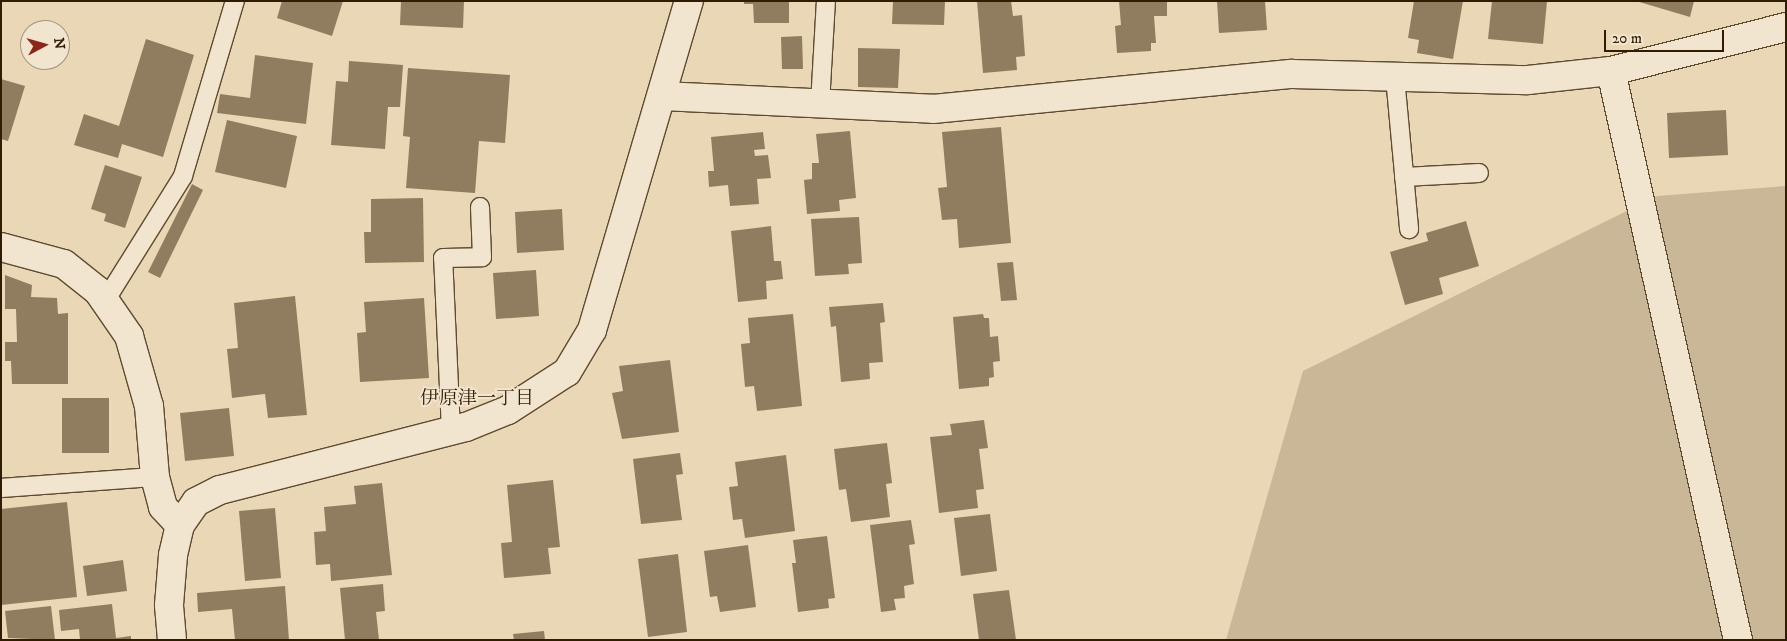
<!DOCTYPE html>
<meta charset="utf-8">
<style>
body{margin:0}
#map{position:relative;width:1787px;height:641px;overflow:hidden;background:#e9d7b6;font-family:"IM FELL DW Pica","Noto Serif JP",serif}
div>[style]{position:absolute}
.green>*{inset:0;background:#cab797}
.building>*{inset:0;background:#907d5f}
.roads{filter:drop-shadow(1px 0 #5e4b2e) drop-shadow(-1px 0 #5e4b2e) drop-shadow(0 1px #5e4b2e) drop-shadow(0 -1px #5e4b2e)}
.lane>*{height:18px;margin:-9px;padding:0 9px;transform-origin:9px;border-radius:9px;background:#f1e5d0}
.street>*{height:28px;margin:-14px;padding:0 14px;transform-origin:14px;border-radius:14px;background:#f1e5d0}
.secondary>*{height:28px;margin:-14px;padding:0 14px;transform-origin:14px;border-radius:14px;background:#f1e5d0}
span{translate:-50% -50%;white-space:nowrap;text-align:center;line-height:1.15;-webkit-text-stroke:4px #f1e5d0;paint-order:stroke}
.neighbourhood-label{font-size:19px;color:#301c00}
.frame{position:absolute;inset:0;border:2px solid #301c00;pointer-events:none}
.north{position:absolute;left:20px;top:20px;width:50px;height:50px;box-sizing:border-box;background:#f1e5d0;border:1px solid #a4957d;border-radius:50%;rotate:84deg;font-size:14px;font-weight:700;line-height:20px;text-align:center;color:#301c00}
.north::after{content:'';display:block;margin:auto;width:18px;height:22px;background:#8f2418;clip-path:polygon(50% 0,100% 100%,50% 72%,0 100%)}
.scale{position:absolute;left:1604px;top:30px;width:120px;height:22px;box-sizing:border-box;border:2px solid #301c00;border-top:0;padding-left:6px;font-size:15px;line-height:18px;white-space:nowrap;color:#301c00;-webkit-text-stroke:4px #f1e5d0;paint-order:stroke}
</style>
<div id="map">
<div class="green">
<div style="clip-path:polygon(1786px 186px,1786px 640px,1226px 640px,1303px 371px,1657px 196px)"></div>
</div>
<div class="building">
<div style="clip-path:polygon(282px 1px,343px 1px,332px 36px,277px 18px)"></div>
<div style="clip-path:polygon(401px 1px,464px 1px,463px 28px,400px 25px)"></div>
<div style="clip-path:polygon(744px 1px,789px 1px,789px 23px,754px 23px,753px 4px,744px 4px)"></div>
<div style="clip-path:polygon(893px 1px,945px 1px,944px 25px,892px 24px)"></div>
<div style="clip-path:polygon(977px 1px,1011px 1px,1013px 16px,1022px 15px,1025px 56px,1016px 57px,1017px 70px,983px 73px)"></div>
<div style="clip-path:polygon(1119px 1px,1167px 1px,1167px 16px,1154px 16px,1156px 43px,1151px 43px,1151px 51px,1117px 53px,1115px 26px,1121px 25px)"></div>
<div style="clip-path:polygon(1217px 1px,1265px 1px,1267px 30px,1219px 33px)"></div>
<div style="clip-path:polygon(1414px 1px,1463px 1px,1453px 59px,1417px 53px,1419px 40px,1408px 38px)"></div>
<div style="clip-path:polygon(1492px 1px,1547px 1px,1543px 44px,1488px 39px)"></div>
<div style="clip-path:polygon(1636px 1px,1694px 1px,1690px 17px)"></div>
<div style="clip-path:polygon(802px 36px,803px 69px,782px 69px,781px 37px)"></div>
<div style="clip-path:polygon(146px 39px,194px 55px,163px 157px,122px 144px,118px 158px,74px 145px,84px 114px,119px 126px)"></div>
<div style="clip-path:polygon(858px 48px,900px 49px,898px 88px,858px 87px)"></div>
<div style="clip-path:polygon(255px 55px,313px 63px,306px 124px,217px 113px,220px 94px,250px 98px)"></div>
<div style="clip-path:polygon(349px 61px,403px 65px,400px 107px,388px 107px,385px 149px,331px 145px,336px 81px,348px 82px)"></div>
<div style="clip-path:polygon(408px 68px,510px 75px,505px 143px,479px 141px,475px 193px,406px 188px,410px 137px,403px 136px)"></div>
<div style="clip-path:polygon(1px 79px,25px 86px,8px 141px,1px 139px)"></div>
<div style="clip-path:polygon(1726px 110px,1728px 155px,1669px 158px,1667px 113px)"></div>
<div style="clip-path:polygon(227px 120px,297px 136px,286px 188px,215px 172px)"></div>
<div style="clip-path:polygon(1001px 127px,1011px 243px,959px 248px,957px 219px,942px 220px,938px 188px,947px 187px,942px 132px)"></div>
<div style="clip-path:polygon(850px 131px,856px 198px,839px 200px,840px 211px,807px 214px,804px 180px,812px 179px,812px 163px,819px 163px,816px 134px)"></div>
<div style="clip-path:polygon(763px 132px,765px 149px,754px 150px,755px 156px,768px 155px,771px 178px,757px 179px,759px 204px,730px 206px,728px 185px,709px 187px,708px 171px,714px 171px,711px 137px)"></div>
<div style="clip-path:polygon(105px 165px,142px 177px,125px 228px,104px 221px,106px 214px,91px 209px)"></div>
<div style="clip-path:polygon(192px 184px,203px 190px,160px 278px,148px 272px)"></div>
<div style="clip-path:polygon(423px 198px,424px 262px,365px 263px,364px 232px,371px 232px,371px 199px)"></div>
<div style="clip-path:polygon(562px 209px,564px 250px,517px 253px,515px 212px)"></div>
<div style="clip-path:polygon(859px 217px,862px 263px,848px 264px,849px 274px,815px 276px,811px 219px)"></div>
<div style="clip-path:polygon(1466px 221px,1479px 266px,1439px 278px,1443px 294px,1405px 305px,1390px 252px,1428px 241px,1426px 233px)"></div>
<div style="clip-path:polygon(771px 226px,774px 261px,781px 261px,783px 279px,766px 281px,767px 299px,738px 302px,731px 231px)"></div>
<div style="clip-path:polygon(1013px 262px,1017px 300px,1001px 301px,997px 263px)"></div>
<div style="clip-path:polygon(536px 270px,539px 316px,496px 319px,493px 273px)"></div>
<div style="clip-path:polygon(5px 275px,32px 285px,31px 297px,57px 298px,58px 314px,68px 313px,68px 384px,12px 384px,11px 361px,5px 361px,5px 342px,17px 342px,16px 309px,5px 309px)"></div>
<div style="clip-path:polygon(295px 296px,307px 415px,268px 418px,265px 394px,232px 398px,227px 349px,238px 348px,234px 303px)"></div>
<div style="clip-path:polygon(424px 298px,429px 378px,360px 382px,357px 333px,366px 332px,364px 302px)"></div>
<div style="clip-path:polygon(883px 303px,885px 322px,880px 323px,883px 362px,869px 363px,870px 379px,841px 382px,836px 326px,831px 327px,829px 307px)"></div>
<div style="clip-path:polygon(793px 314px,802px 406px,757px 411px,754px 386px,745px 387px,741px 344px,750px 343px,748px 318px)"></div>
<div style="clip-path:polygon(983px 314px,984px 318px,989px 318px,990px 337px,998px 336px,1000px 361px,993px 362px,994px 377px,989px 378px,989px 386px,959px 389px,953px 317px)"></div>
<div style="clip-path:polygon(670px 360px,679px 432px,622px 439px,612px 393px,623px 391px,619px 366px)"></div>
<div style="clip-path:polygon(62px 398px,109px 398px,109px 453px,62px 453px)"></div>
<div style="clip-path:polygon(229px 408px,234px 456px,185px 461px,180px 413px)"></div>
<div style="clip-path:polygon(984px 420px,988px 448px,979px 449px,984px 489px,976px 490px,978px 508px,939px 513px,930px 437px,952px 435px,950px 424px)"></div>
<div style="clip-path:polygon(887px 443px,892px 483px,886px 484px,890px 517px,851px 522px,846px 489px,839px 490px,834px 449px)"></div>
<div style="clip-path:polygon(680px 453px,683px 474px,676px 475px,682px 520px,641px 524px,633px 459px)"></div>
<div style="clip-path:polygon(786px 455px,795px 531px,745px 538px,742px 519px,733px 520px,729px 487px,738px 486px,735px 462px)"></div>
<div style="clip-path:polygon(553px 480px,560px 547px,548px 548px,551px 574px,504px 578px,501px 543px,512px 542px,507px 485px)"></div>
<div style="clip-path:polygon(382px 483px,392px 575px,331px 581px,330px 564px,316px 565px,314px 532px,326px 531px,324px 507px,356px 504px,354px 486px)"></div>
<div style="clip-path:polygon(67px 502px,77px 597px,1px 605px,1px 509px)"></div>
<div style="clip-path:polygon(275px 508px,281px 578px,245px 581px,239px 511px)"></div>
<div style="clip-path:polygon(990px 514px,997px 571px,961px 576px,954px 518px)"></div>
<div style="clip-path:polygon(911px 520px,915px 544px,909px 545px,914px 584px,904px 586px,905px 598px,894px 599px,896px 610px,881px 612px,870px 525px)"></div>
<div style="clip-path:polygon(827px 536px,835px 598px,828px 599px,829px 608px,798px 612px,792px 563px,796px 563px,793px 540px)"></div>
<div style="clip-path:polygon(748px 545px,756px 607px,720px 612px,717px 596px,710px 597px,704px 551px)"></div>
<div style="clip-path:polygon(678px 554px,687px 632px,648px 637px,638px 559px)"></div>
<div style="clip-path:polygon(123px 560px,127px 591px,87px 596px,83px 566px)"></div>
<div style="clip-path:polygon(383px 584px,385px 611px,376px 612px,379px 640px,345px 640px,340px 588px)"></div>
<div style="clip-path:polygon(285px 586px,289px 640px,235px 640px,232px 609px,198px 612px,197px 593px)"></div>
<div style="clip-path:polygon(1009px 590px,1016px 640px,979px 640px,973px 594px)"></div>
<div style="clip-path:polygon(112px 604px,116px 638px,131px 636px,131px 640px,80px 640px,79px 629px,61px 631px,59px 610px)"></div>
<div style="clip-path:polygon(51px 606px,55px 640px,8px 638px,5px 611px)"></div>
<div style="clip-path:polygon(544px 631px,545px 640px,514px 640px,513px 634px)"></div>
</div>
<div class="roads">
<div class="lane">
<div style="left:1395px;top:77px;width:153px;rotate:84.7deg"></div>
<div style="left:820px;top:104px;width:103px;rotate:-86.7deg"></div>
<div style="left:1404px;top:177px;width:75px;rotate:-3.1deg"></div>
<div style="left:105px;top:301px;width:147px;rotate:-58deg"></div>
<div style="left:183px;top:176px;width:183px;rotate:-73.5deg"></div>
<div style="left:451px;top:431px;width:173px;rotate:-92.6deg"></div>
<div style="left:443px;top:258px;width:39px;rotate:-1deg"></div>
<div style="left:482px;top:257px;width:50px;rotate:-92.3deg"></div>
<div style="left:1px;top:488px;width:154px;rotate:-4.1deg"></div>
</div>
<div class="street">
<div style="left:1611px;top:71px;width:583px;rotate:77.42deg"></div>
<div style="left:662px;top:96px;width:271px;rotate:2.7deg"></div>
<div style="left:933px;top:109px;width:361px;rotate:-5.6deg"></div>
<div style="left:1292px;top:74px;width:236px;rotate:1.5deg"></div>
<div style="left:1528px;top:80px;width:83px;rotate:-6.2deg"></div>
<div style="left:1611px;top:71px;width:180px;rotate:-14.1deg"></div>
<div style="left:1px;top:247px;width:65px;rotate:15.1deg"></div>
<div style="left:64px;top:264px;width:43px;rotate:38.5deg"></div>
<div style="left:98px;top:291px;width:55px;rotate:55.4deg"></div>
<div style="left:129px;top:336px;width:73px;rotate:74.1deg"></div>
<div style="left:149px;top:406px;width:71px;rotate:85.2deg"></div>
<div style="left:155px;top:477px;width:31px;rotate:75deg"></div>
<div style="left:163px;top:507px;width:25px;rotate:47deg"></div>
</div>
<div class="secondary">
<div style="left:172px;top:640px;width:35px;rotate:-95deg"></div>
<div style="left:169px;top:605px;width:50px;rotate:-85.4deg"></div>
<div style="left:173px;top:555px;width:31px;rotate:-77deg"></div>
<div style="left:180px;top:525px;width:28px;rotate:-55deg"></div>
<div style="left:196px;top:502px;width:27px;rotate:-27deg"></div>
<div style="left:220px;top:490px;width:254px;rotate:-14.4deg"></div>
<div style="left:466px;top:427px;width:45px;rotate:-22deg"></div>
<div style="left:508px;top:410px;width:70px;rotate:-32.8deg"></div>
<div style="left:567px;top:372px;width:49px;rotate:-59.2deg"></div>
<div style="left:592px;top:330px;width:343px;rotate:-73.6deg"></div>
</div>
</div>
<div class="neighbourhood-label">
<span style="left:477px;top:399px">伊原津一丁目</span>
</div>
<div class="frame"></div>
<div class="north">N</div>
<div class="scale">20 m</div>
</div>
